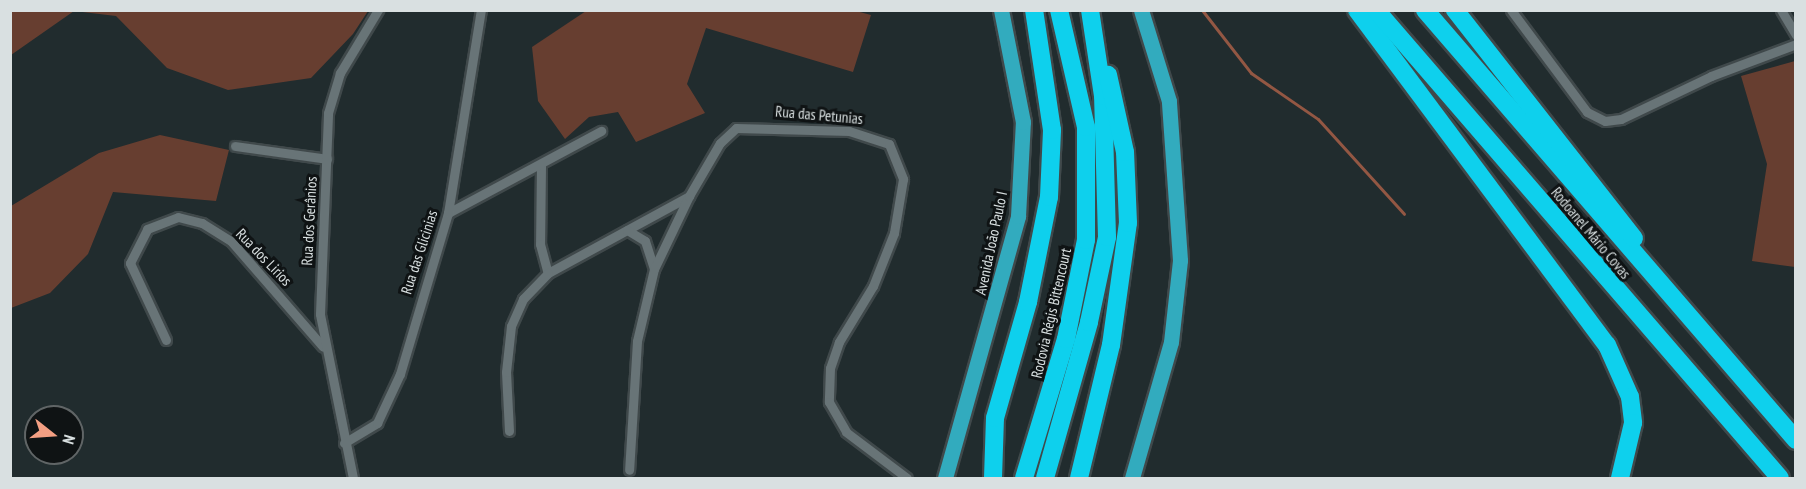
<!DOCTYPE html>
<meta charset="utf-8">
<style>
body{margin:0}
#map{position:relative;width:1806px;height:489px;overflow:hidden;background:#212c2e;font-family:"PT Sans Narrow",sans-serif}
div>[style]{position:absolute}
.green>*{inset:0;background:#673e30}
.stream>*{height:3px;margin:-1.5px;padding:0 1.5px;transform-origin:1.5px;border-radius:1.5px;background:#935743}
.roads{filter:drop-shadow(2px 0 #40494b) drop-shadow(-2px 0 #40494b) drop-shadow(0 2px #40494b) drop-shadow(0 -2px #40494b)}
.street>*{height:9px;margin:-4.5px;padding:0 4.5px;transform-origin:4.5px;border-radius:4.5px;background:#687477}
.primary>*{height:15px;margin:-7.5px;padding:0 7.5px;transform-origin:7.5px;border-radius:7.5px;background:#32abbe}
.highway>*{height:18px;margin:-9px;padding:0 9px;transform-origin:9px;border-radius:9px;background:#0ed0ed}
span{translate:-50% -50%;white-space:nowrap;text-align:center;line-height:1.15;-webkit-text-stroke:6px #0f1314;paint-order:stroke}
.street-label{font-size:15px;color:#d9e0e1}
.frame{position:absolute;inset:0;border:12px solid #d9e0e1;pointer-events:none}
.north{position:absolute;left:24px;top:405px;width:60px;height:60px;box-sizing:border-box;background:#0f1314;border:2px solid #606566;border-radius:50%;rotate:107deg;font-size:16px;font-weight:700;line-height:24px;text-align:center;color:#d9e0e1}
.north::after{content:'';display:block;margin:auto;width:21px;height:27px;background:#f39f83;clip-path:polygon(50% 0,100% 100%,50% 72%,0 100%)}
</style>
<div id="map">
<div class="green">
<div style="clip-path:polygon(11px 10px,74px 11px,368px 11px,353px 34px,311px 78px,228px 90px,167px 68px,116px 16px,74px 11px,11px 55px)"></div>
<div style="clip-path:polygon(856px 11px,871px 15px,853px 72px,706px 28px,687px 84px,705px 113px,636px 142px,618px 112px,589px 117px,565px 139px,538px 101px,532px 47px,586px 11px)"></div>
<div style="clip-path:polygon(1795px 61px,1796px 61px,1795px 267px,1752px 261px,1767px 164px,1741px 76px)"></div>
<div style="clip-path:polygon(160px 135px,229px 150px,216px 201px,113px 192px,88px 254px,50px 293px,11px 308px,11px 206px,99px 153px)"></div>
</div>
<div class="stream">
<div style="left:1202px;top:10px;width:80px;rotate:52.1deg"></div>
<div style="left:1251px;top:73px;width:81px;rotate:34.5deg"></div>
<div style="left:1318px;top:119px;width:128px;rotate:47.8deg"></div>
</div>
<div class="roads">
<div class="street">
<div style="left:1511px;top:10px;width:127px;rotate:53.3deg"></div>
<div style="left:1587px;top:112px;width:20px;rotate:27deg"></div>
<div style="left:1605px;top:121px;width:16px;rotate:-7deg"></div>
<div style="left:1621px;top:119px;width:100px;rotate:-25.5deg"></div>
<div style="left:1711px;top:76px;width:91px;rotate:-20.6deg"></div>
<div style="left:1781px;top:10px;width:29px;rotate:59deg"></div>
<div style="left:235px;top:146px;width:93px;rotate:8deg"></div>
<div style="left:541px;top:166px;width:78px;rotate:90.7deg"></div>
<div style="left:540px;top:244px;width:30px;rotate:75deg"></div>
<div style="left:548px;top:273px;width:161px;rotate:-28.6deg"></div>
<div style="left:448px;top:213px;width:174px;rotate:-28.2deg"></div>
<div style="left:627px;top:230px;width:21px;rotate:31deg"></div>
<div style="left:645px;top:241px;width:29px;rotate:72deg"></div>
<div style="left:654px;top:269px;width:74px;rotate:103.3deg"></div>
<div style="left:637px;top:341px;width:129px;rotate:93.5deg"></div>
<div style="left:654px;top:269px;width:81px;rotate:-64.4deg"></div>
<div style="left:689px;top:196px;width:61px;rotate:-59.7deg"></div>
<div style="left:720px;top:143px;width:22px;rotate:-43deg"></div>
<div style="left:736px;top:128px;width:113px;rotate:1.5deg"></div>
<div style="left:849px;top:131px;width:42px;rotate:18deg"></div>
<div style="left:889px;top:144px;width:38px;rotate:68deg"></div>
<div style="left:903px;top:179px;width:55px;rotate:99.5deg"></div>
<div style="left:894px;top:233px;width:57px;rotate:111.6deg"></div>
<div style="left:873px;top:286px;width:66px;rotate:121.3deg"></div>
<div style="left:839px;top:342px;width:28px;rotate:109deg"></div>
<div style="left:830px;top:368px;width:34px;rotate:92deg"></div>
<div style="left:829px;top:402px;width:34px;rotate:60deg"></div>
<div style="left:846px;top:432px;width:76px;rotate:37deg"></div>
<div style="left:166px;top:340px;width:85px;rotate:-115.1deg"></div>
<div style="left:130px;top:263px;width:38px;rotate:-63deg"></div>
<div style="left:147px;top:229px;width:33px;rotate:-21deg"></div>
<div style="left:178px;top:217px;width:25px;rotate:14deg"></div>
<div style="left:202px;top:223px;width:34px;rotate:32deg"></div>
<div style="left:231px;top:241px;width:140px;rotate:49deg"></div>
<div style="left:509px;top:431px;width:59px;rotate:-92.9deg"></div>
<div style="left:506px;top:372px;width:46px;rotate:-83.8deg"></div>
<div style="left:511px;top:326px;width:30px;rotate:-66deg"></div>
<div style="left:523px;top:299px;width:36px;rotate:-46deg"></div>
<div style="left:344px;top:443px;width:39px;rotate:-31deg"></div>
<div style="left:377px;top:423px;width:54px;rotate:-64.9deg"></div>
<div style="left:400px;top:374px;width:168px;rotate:-73.4deg"></div>
<div style="left:448px;top:213px;width:206px;rotate:-80.8deg"></div>
<div style="left:353px;top:478px;width:167px;rotate:-101.4deg"></div>
<div style="left:320px;top:314px;width:201px;rotate:-87.7deg"></div>
<div style="left:328px;top:113px;width:42px;rotate:-73.3deg"></div>
<div style="left:340px;top:73px;width:74px;rotate:-58.9deg"></div>
</div>
<div class="primary">
<div style="left:945px;top:478px;width:272px;rotate:-74.4deg"></div>
<div style="left:1018px;top:216px;width:94px;rotate:-87deg"></div>
<div style="left:1023px;top:122px;width:114px;rotate:-101.1deg"></div>
<div style="left:1132px;top:478px;width:141px;rotate:-74deg"></div>
<div style="left:1171px;top:342px;width:82px;rotate:-83.7deg"></div>
<div style="left:1180px;top:260px;width:159px;rotate:-94deg"></div>
<div style="left:1169px;top:101px;width:95px;rotate:-107.1deg"></div>
</div>
<div class="highway">
<div style="left:1357px;top:10px;width:418px;rotate:53.3deg"></div>
<div style="left:1607px;top:345px;width:57px;rotate:66.1deg"></div>
<div style="left:1630px;top:397px;width:26px;rotate:83deg"></div>
<div style="left:1633px;top:423px;width:57px;rotate:103.3deg"></div>
<div style="left:1376px;top:10px;width:618px;rotate:49.2deg"></div>
<div style="left:1425px;top:10px;width:568px;rotate:49.21deg"></div>
<div style="left:1455px;top:10px;width:290px;rotate:51.9deg"></div>
<div style="left:993px;top:478px;width:60px;rotate:-88.1deg"></div>
<div style="left:995px;top:418px;width:121px;rotate:-74.1deg"></div>
<div style="left:1028px;top:302px;width:107px;rotate:-78.7deg"></div>
<div style="left:1049px;top:197px;width:67px;rotate:-87.4deg"></div>
<div style="left:1052px;top:130px;width:121px;rotate:-98.5deg"></div>
<div style="left:1024px;top:478px;width:145px;rotate:-73.2deg"></div>
<div style="left:1066px;top:339px;width:101px;rotate:-78.6deg"></div>
<div style="left:1086px;top:240px;width:113px;rotate:-90deg"></div>
<div style="left:1086px;top:127px;width:120px;rotate:-103deg"></div>
<div style="left:1045px;top:478px;width:162px;rotate:-74.2deg"></div>
<div style="left:1089px;top:322px;width:87px;rotate:-78deg"></div>
<div style="left:1107px;top:237px;width:141px;rotate:-91.6deg"></div>
<div style="left:1103px;top:96px;width:87px;rotate:-98.6deg"></div>
<div style="left:1079px;top:478px;width:137px;rotate:-76.5deg"></div>
<div style="left:1111px;top:345px;width:123px;rotate:-82.1deg"></div>
<div style="left:1128px;top:223px;width:71px;rotate:-92.4deg"></div>
<div style="left:1125px;top:152px;width:79px;rotate:-102.4deg"></div>
</div>
</div>
<div class="street-label">
<span style="left:819px;top:115px;rotate:5deg">Rua das Petunias</span>
<span style="left:309px;top:221px;rotate:-87deg">Rua dos Gerânios</span>
<span style="left:1591px;top:233px;rotate:50deg">Rodoanel Mário Covas</span>
<span style="left:991px;top:243px;rotate:-78deg">Avenida João Paulo I</span>
<span style="left:419px;top:252px;rotate:-72deg">Rua das Glicinias</span>
<span style="left:264px;top:257px;rotate:46deg">Rua dos Lirios</span>
<span style="left:1051px;top:313px;rotate:-77deg">Rodovia Régis Bittencourt</span>
</div>
<div class="frame"></div>
<div class="north">N</div>
</div>
